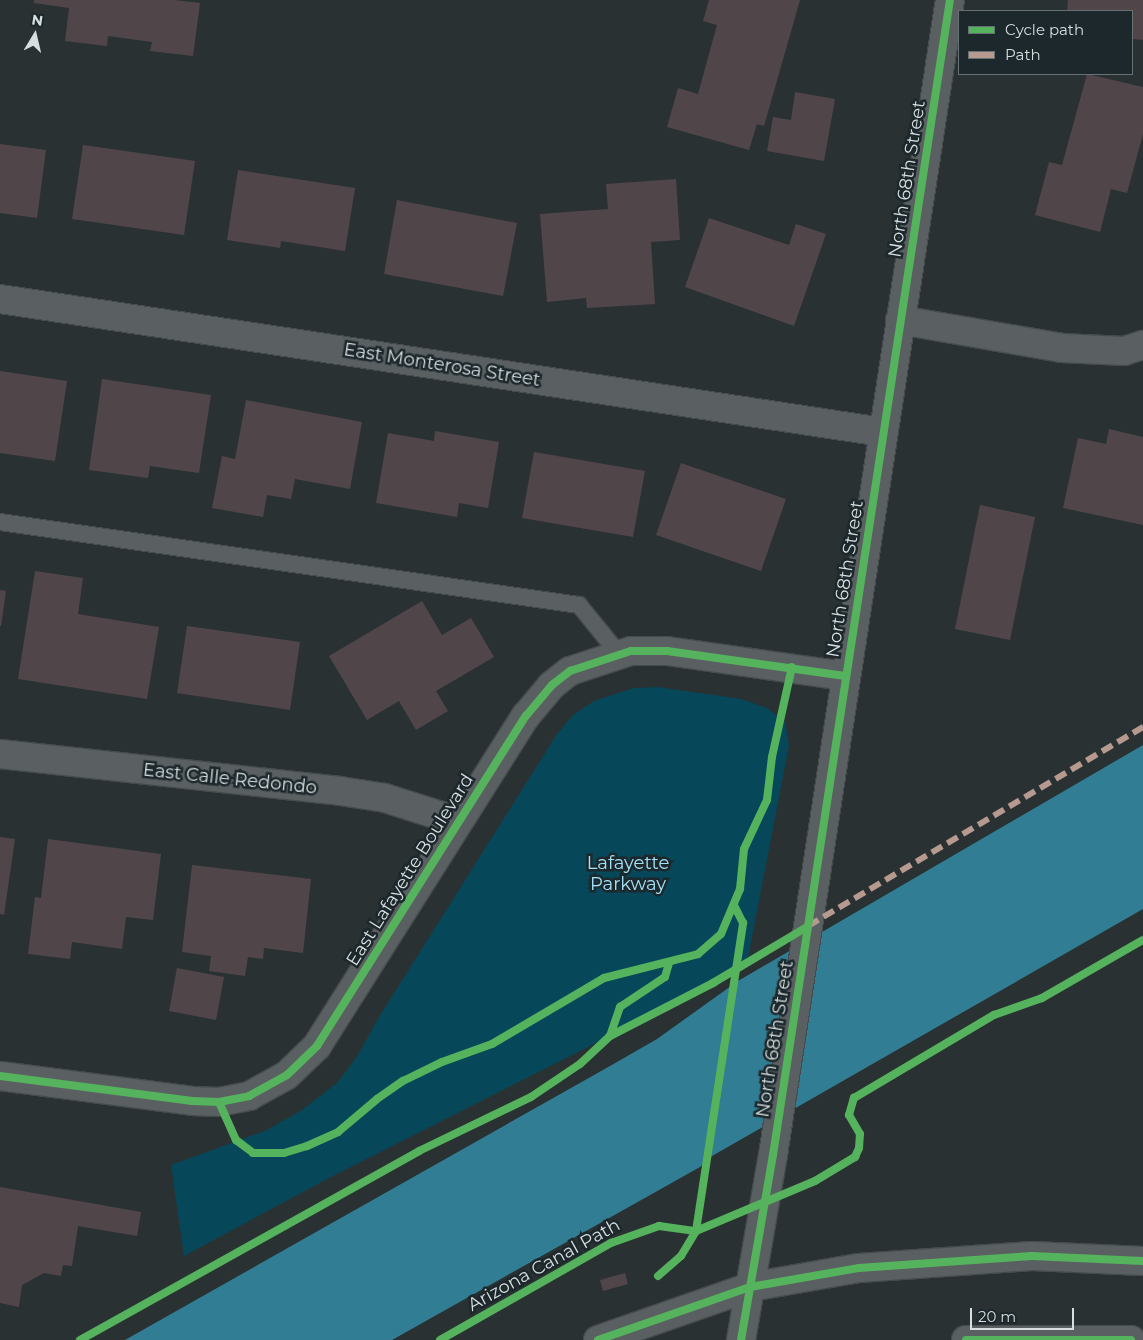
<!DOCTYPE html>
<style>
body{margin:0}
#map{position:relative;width:1143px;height:1340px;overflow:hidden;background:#2a3133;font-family:Montserrat,sans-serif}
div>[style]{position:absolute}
.green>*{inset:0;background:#064859}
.water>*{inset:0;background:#317d93}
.building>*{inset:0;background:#504649}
.roads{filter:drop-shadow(1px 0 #464c4e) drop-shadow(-1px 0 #464c4e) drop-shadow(0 1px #464c4e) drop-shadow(0 -1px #464c4e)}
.service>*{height:16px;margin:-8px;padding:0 8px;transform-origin:8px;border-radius:8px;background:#5a5f61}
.minor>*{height:28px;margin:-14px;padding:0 14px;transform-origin:14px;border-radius:14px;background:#5a5f61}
.tertiary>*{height:28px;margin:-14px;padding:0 14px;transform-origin:14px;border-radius:14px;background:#5a5f61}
.secondary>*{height:28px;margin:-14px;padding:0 14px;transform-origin:14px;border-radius:14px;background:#5a5f61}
.quiet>*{height:6px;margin-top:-3px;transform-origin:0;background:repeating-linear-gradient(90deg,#b69a8f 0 12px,transparent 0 18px)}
.cycleway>*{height:8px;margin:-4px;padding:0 4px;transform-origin:4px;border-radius:4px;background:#56b35d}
span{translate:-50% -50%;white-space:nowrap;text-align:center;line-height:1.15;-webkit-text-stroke:5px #1c282c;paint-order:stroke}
.street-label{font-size:18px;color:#d6dee0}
.park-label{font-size:18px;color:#a2e1f7}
.legend{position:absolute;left:958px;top:10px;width:175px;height:65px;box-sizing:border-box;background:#1c282c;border:1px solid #667174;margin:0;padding:6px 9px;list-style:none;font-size:15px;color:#d6dee0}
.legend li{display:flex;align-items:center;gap:10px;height:25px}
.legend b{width:25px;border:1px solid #667174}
.north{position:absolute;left:10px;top:10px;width:50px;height:50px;-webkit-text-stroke:4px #1c282c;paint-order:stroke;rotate:9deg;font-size:14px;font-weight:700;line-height:20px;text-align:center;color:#d6dee0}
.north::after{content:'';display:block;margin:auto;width:18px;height:22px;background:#d6dee0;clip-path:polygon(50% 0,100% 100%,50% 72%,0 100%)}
.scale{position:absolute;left:970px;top:1308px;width:104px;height:22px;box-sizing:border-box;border:2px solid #d6dee0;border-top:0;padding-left:6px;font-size:15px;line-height:18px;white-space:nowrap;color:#d6dee0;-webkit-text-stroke:4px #1c282c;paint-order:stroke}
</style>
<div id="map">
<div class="green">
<div style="clip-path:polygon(658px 687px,741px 699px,767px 708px,785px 722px,789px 745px,747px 963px,681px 1000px,329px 1178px,184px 1256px,171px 1165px,267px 1130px,302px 1110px,337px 1083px,356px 1058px,379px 1017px,557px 734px,573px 715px,594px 701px,634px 688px)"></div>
</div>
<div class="water">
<div style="clip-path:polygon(1143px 745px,1143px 909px,712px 1156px,700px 1167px,392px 1340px,125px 1340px,610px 1066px,657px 1039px,738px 981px)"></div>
</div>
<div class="building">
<div style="clip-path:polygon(34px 0,174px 0,200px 3px,193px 56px,150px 51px,152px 42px,108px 36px,107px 46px,65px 41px,69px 8px,34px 3px)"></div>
<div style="clip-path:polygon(709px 0,800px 0,764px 126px,757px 124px,749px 150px,667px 127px,678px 88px,698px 94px,717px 25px,703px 21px)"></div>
<div style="clip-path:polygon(1068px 0,1143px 0,1143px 40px,1132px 39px,1132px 11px,1067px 11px)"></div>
<div style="clip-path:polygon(1087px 74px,1143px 87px,1143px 134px,1127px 193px,1111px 189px,1100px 232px,1035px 215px,1049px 162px,1062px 165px)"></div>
<div style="clip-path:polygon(795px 92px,835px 99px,824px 161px,767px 151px,773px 117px,791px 120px)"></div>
<div style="clip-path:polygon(0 144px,46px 150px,37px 218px,0 213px)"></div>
<div style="clip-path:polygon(83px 145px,195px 161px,184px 235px,72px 219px)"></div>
<div style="clip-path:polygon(238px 170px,355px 188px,345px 251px,281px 241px,280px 248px,227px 240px)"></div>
<div style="clip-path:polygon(676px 179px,680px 240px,651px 242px,655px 304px,587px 308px,586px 298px,547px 302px,540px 214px,608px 209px,606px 184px)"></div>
<div style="clip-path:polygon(397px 200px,517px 223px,503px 296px,384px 274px)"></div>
<div style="clip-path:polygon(709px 218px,789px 245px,796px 224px,826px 234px,794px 326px,685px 287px)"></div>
<div style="clip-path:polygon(0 371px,67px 381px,55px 461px,0 453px)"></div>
<div style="clip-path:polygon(102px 379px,211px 395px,199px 473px,150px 466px,148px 478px,89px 470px)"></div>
<div style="clip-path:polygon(246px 400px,362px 422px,350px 489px,295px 479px,291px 499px,267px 495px,263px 517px,212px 508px,222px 456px,235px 459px)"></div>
<div style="clip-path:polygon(1109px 429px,1143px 437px,1143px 525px,1063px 508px,1078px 438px,1106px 444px)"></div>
<div style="clip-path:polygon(435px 431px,499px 442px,488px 508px,459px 503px,457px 517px,376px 503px,388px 433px,434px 441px)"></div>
<div style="clip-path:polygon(534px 452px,645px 471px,633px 537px,522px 518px)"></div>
<div style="clip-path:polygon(681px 463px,786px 499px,761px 571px,656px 535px)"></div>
<div style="clip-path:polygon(980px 505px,1035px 517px,1010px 640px,955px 629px)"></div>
<div style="clip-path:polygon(35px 571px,83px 578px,78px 614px,159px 627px,147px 699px,18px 679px)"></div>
<div style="clip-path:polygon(0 590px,6px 591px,1px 626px,0 626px)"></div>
<div style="clip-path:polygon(422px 601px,442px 635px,471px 618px,494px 657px,436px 691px,448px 711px,416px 730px,399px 701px,367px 720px,329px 656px)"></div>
<div style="clip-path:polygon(187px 626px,300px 642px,290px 710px,177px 693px)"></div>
<div style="clip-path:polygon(0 837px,15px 839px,4px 915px,0 914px)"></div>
<div style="clip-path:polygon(48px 839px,161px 854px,153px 920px,126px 917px,122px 949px,72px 942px,70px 959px,28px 954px,35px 897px,41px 898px)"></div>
<div style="clip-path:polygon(192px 865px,311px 879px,303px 953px,264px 948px,263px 959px,248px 957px,245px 976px,209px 971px,211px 956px,182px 952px)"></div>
<div style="clip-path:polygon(177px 968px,224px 977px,216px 1020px,169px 1011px)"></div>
<div style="clip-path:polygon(0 1187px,141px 1212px,137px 1236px,78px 1226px,72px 1266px,63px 1265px,61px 1276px,44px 1273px,22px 1285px,19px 1307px,0 1303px)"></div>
<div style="clip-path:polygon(625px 1273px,628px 1284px,603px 1291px,600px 1280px)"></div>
</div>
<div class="roads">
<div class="service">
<div style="left:0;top:522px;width:585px;rotate:8.16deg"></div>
<div style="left:579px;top:605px;width:63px;rotate:50.8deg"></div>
</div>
<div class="minor">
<div style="left:0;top:299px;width:893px;rotate:8.57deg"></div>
<div style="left:900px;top:320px;width:164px;rotate:9.8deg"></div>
<div style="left:1062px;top:348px;width:62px;rotate:2.8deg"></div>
<div style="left:1124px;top:351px;width:20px;rotate:-18deg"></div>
<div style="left:0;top:754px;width:342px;rotate:6.2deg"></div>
<div style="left:340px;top:791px;width:46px;rotate:8.8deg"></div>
<div style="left:385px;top:798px;width:76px;rotate:17.7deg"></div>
</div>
<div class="tertiary">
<div style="left:0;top:1076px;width:194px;rotate:7.4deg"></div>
<div style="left:192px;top:1101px;width:27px;rotate:2deg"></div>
<div style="left:219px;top:1102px;width:31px;rotate:-11deg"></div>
<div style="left:249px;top:1096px;width:43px;rotate:-28.9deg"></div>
<div style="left:287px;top:1075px;width:42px;rotate:-44deg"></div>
<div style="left:317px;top:1046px;width:391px;rotate:-57.7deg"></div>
<div style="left:526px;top:716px;width:40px;rotate:-50deg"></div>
<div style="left:552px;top:685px;width:23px;rotate:-38deg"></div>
<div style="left:570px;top:671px;width:64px;rotate:-18.2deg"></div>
<div style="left:631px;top:651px;width:36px"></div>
<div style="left:667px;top:651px;width:180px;rotate:8deg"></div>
<div style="left:741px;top:1340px;width:188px;rotate:-80.2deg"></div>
<div style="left:773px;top:1155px;width:1168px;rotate:-81.29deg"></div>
</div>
<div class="secondary">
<div style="left:598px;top:1340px;width:161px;rotate:-19.2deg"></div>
<div style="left:750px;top:1287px;width:111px;rotate:-9.9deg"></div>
<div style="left:859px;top:1268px;width:173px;rotate:-4deg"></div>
<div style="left:1032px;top:1256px;width:111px;rotate:2.6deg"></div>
<div style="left:966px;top:1340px;width:165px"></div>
</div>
</div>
<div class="quiet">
<div style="left:808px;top:926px;width:390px;rotate:-30.7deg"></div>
</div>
<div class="cycleway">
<div style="left:610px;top:1036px;width:31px;rotate:-71deg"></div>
<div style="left:620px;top:1007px;width:54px;rotate:-33.7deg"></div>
<div style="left:665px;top:977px;width:15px;rotate:-74deg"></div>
<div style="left:0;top:1076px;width:194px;rotate:7.4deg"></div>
<div style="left:192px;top:1101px;width:27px;rotate:2deg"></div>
<div style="left:219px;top:1102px;width:31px;rotate:-11deg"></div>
<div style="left:249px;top:1096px;width:43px;rotate:-28.9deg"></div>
<div style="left:287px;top:1075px;width:42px;rotate:-44deg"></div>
<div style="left:317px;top:1046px;width:391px;rotate:-57.7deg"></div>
<div style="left:526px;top:716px;width:40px;rotate:-50deg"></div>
<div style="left:552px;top:685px;width:23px;rotate:-38deg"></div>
<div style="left:570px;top:671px;width:64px;rotate:-18.2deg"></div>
<div style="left:631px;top:651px;width:36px"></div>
<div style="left:667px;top:651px;width:180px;rotate:8deg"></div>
<div style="left:219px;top:1102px;width:42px;rotate:65.9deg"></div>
<div style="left:236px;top:1140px;width:21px;rotate:37deg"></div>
<div style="left:253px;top:1153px;width:31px"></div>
<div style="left:284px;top:1153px;width:24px;rotate:-17deg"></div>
<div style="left:307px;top:1146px;width:34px;rotate:-24deg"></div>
<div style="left:338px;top:1132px;width:51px;rotate:-40.2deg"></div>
<div style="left:377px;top:1099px;width:32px;rotate:-35deg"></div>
<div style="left:403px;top:1081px;width:43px;rotate:-26deg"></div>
<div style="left:442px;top:1062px;width:53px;rotate:-19.8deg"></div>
<div style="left:492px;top:1044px;width:130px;rotate:-30.5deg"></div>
<div style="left:604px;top:978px;width:97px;rotate:-14.3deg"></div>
<div style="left:698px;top:954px;width:30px;rotate:-41deg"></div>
<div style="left:721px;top:934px;width:49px;rotate:-67.1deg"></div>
<div style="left:740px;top:889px;width:40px;rotate:-84.3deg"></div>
<div style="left:744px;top:849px;width:54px;rotate:-64.9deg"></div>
<div style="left:767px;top:800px;width:43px;rotate:-83.4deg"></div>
<div style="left:772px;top:757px;width:92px;rotate:-77.5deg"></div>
<div style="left:658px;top:1276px;width:30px;rotate:-41deg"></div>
<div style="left:681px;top:1256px;width:29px;rotate:-59deg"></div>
<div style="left:696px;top:1231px;width:312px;rotate:-81.3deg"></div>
<div style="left:743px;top:923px;width:20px;rotate:-117deg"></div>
<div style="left:80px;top:1340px;width:388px;rotate:-29.1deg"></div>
<div style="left:419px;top:1151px;width:124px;rotate:-25.7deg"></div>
<div style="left:531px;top:1097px;width:59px;rotate:-34deg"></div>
<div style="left:580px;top:1064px;width:41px;rotate:-43deg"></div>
<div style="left:610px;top:1036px;width:116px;rotate:-27.2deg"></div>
<div style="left:713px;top:983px;width:109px;rotate:-30.8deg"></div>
<div style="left:440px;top:1340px;width:197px;rotate:-29.6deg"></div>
<div style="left:611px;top:1243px;width:51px;rotate:-19.5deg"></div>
<div style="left:659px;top:1226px;width:37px;rotate:8deg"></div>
<div style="left:696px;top:1231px;width:129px;rotate:-22.8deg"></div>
<div style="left:815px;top:1181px;width:47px;rotate:-31deg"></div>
<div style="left:855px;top:1157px;width:10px;rotate:-66deg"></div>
<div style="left:859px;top:1148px;width:14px;rotate:-86deg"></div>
<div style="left:860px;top:1134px;width:22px;rotate:-120deg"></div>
<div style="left:849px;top:1115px;width:18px;rotate:-74deg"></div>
<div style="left:854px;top:1098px;width:163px;rotate:-30.7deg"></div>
<div style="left:994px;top:1015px;width:51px;rotate:-19.5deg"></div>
<div style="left:1042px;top:998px;width:116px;rotate:-29.9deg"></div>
<div style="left:598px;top:1340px;width:161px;rotate:-19.2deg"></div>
<div style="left:750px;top:1287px;width:111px;rotate:-9.9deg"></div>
<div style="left:859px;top:1268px;width:173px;rotate:-4deg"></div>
<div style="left:1032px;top:1256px;width:111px;rotate:2.6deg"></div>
<div style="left:741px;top:1340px;width:188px;rotate:-80.2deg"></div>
<div style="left:773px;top:1155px;width:1168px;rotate:-81.29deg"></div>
<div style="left:966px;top:1340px;width:165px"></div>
</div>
<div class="street-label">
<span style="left:907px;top:179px;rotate:-81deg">North 68th Street</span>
<span style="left:442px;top:365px;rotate:9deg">East Monterosa Street</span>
<span style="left:845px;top:579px;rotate:-81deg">North 68th Street</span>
<span style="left:230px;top:779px;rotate:6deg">East Calle Redondo</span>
<span style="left:410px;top:870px;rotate:-58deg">East Lafayette Boulevard</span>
<span style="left:775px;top:1039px;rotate:-81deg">North 68th Street</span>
<span style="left:544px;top:1265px;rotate:-29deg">Arizona Canal Path</span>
</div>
<div class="park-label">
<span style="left:628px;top:874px">Lafayette<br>Parkway</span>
</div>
<ul class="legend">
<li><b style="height:6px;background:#56b35d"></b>Cycle path</li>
<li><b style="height:6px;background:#b69a8f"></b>Path</li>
</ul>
<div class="north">N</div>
<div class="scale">20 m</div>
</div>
